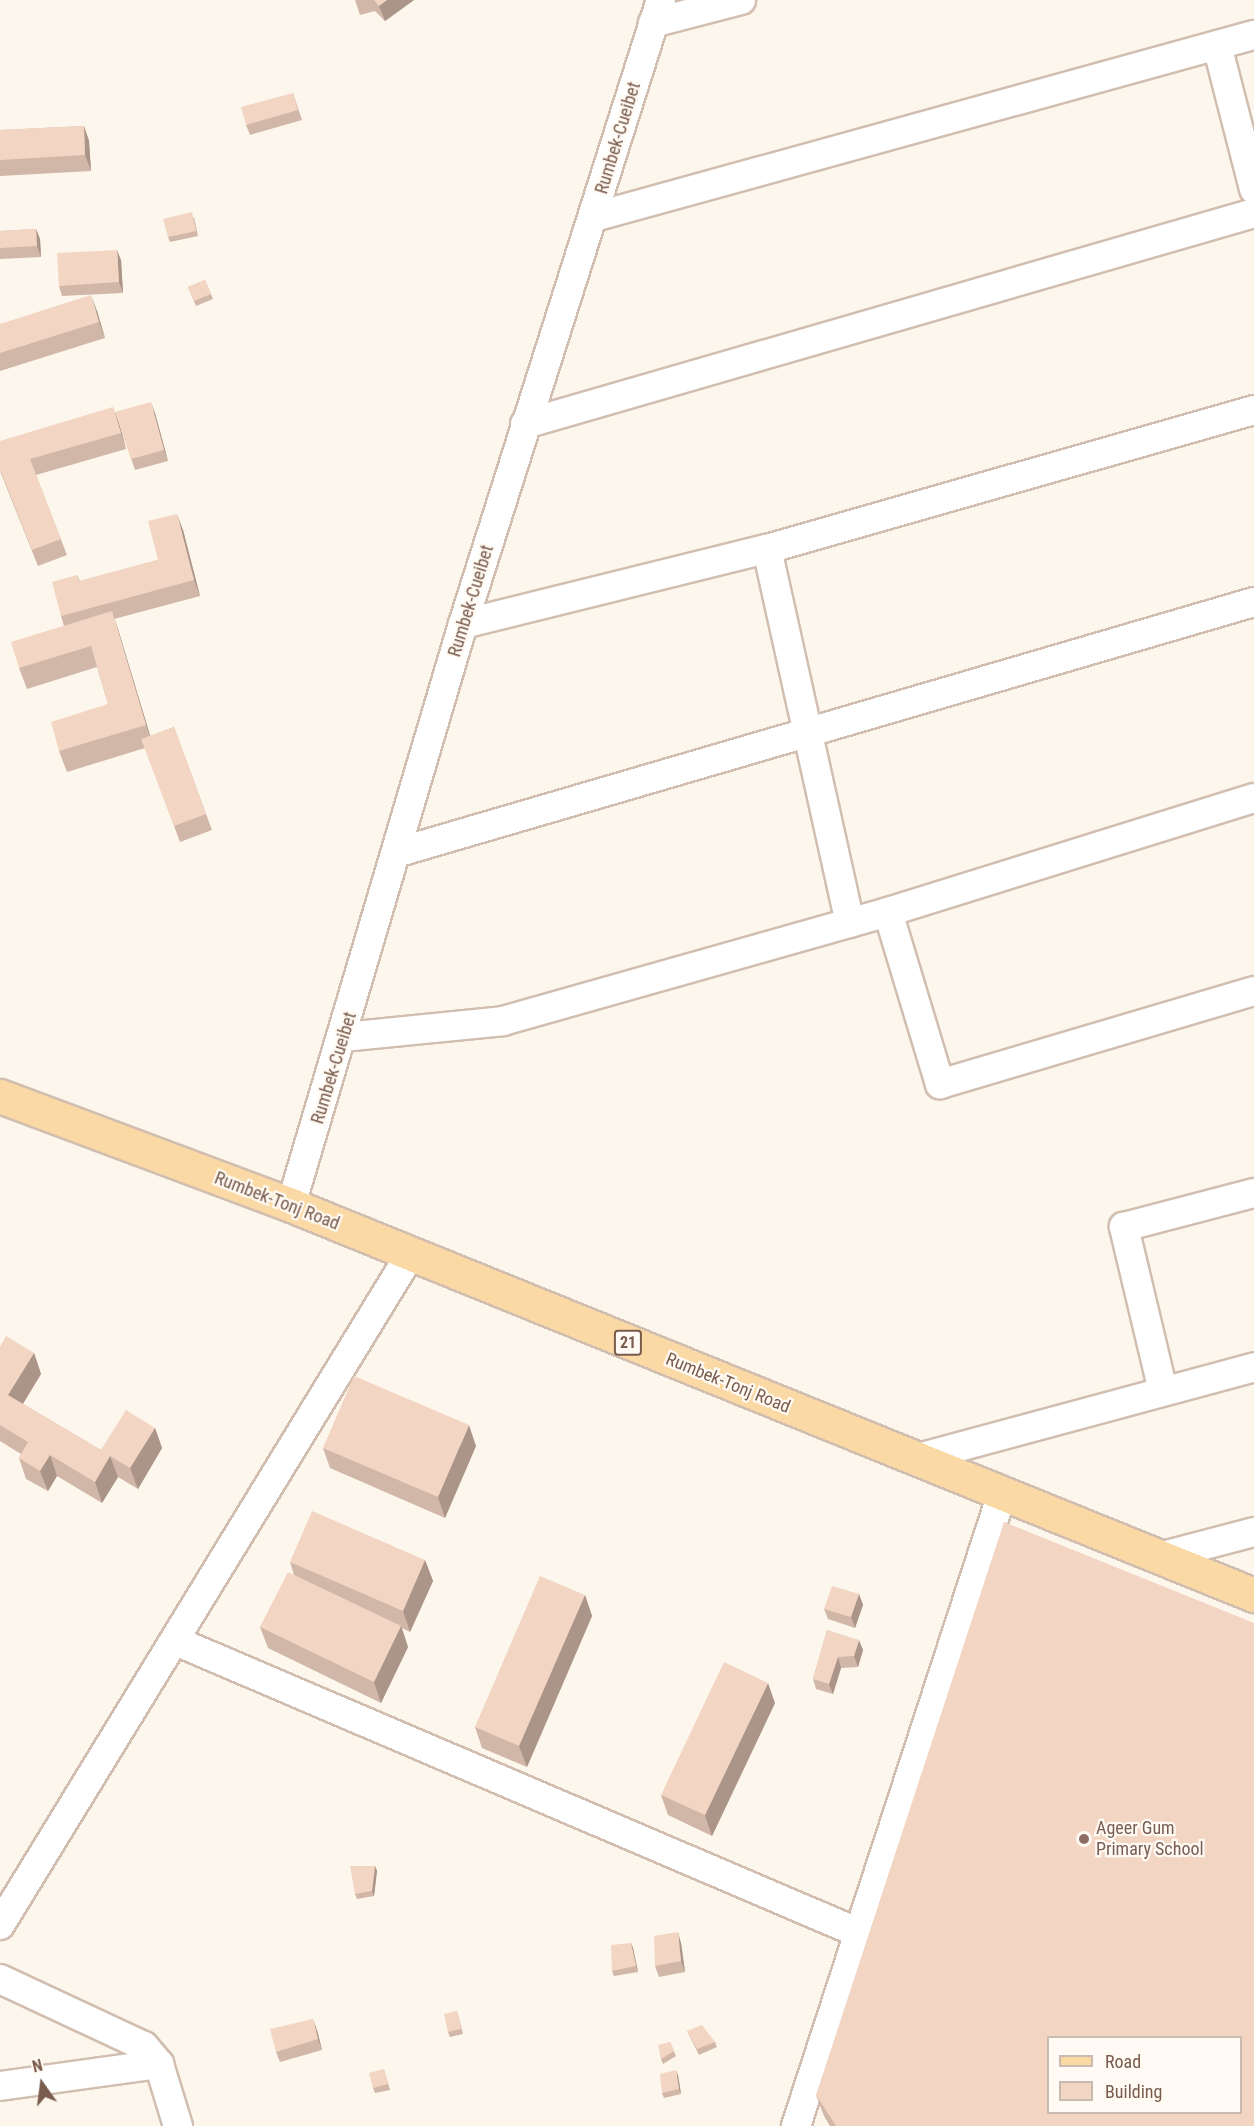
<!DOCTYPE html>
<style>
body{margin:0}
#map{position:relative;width:1254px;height:2126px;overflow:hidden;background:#fdf6ec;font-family:"Roboto Condensed",sans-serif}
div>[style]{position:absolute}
.roads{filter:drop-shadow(2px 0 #d1beb0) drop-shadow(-2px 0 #d1beb0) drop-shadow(0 2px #d1beb0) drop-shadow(0 -2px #d1beb0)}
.minor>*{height:28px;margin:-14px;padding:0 14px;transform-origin:14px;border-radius:14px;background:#fff}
.major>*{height:33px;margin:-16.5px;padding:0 16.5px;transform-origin:16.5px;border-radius:16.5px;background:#fbd9a5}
.wall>*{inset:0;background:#d1b7a8}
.shaded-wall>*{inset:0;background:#aa9588}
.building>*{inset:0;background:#f3d5c3}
.dots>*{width:16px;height:16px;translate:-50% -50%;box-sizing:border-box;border:3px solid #fffaf3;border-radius:50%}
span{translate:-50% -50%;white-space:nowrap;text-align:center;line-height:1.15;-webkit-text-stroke:4.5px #fffaf3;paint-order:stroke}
.shield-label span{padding:2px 4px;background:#fffaf3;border:2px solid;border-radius:4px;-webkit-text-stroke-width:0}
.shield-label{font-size:16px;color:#7a5c4d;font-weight:700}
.street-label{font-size:18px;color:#7a5c4d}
.education-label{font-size:18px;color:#785e54}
.left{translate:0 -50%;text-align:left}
.legend{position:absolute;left:1047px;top:2036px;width:195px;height:78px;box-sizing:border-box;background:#fffaf3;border:2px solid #cabbb1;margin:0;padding:8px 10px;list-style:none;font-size:18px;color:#7a5c4d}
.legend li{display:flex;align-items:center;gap:12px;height:30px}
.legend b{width:30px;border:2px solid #cabbb1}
.north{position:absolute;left:12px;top:2054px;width:60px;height:60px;-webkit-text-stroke:4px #fffaf3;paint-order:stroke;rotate:346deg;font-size:16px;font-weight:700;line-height:24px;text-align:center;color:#7a5c4d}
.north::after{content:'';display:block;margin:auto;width:21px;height:27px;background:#7a5c4d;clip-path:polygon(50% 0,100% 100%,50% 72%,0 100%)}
</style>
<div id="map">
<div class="roads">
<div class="minor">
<div style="left:653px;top:23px;width:91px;rotate:-14.6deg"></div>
<div style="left:1217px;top:45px;width:149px;rotate:75.6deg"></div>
<div style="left:594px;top:217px;width:685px;rotate:-15.42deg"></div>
<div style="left:525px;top:424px;width:759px;rotate:-16.14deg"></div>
<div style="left:767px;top:549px;width:383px;rotate:77.5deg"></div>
<div style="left:463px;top:624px;width:313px;rotate:-13.9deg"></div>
<div style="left:767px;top:549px;width:506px;rotate:-15.93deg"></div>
<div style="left:399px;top:852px;width:891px;rotate:-16.3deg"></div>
<div style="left:888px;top:912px;width:180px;rotate:73.2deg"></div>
<div style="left:940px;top:1084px;width:327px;rotate:-16.5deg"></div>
<div style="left:344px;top:1037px;width:160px;rotate:-5.7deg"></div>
<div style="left:503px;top:1021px;width:400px;rotate:-15.8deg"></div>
<div style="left:888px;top:912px;width:383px;rotate:-17.3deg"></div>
<div style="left:291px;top:1205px;width:606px;rotate:-73.51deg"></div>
<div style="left:463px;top:624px;width:655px;rotate:-72.4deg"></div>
<div style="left:1163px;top:1391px;width:169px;rotate:-103.4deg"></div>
<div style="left:1124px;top:1227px;width:134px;rotate:-14.7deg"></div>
<div style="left:914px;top:1459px;width:352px;rotate:-15.1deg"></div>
<div style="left:1159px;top:1557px;width:98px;rotate:-14.7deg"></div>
<div style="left:178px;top:1642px;width:741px;rotate:23.14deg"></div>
<div style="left:0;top:1925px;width:785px;rotate:-58.54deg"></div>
<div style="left:0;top:1979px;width:159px;rotate:25deg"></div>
<div style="left:144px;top:2046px;width:23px;rotate:50deg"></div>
<div style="left:159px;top:2064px;width:65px;rotate:73deg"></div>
<div style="left:0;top:2086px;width:161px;rotate:-7.9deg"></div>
<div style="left:796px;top:2126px;width:665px;rotate:-71.95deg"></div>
</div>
<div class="major">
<div style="left:0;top:1096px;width:311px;rotate:20.5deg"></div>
<div style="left:291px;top:1205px;width:1039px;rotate:22.05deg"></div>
</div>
</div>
<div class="wall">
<div style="clip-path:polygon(355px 0,414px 0,385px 21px,375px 11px,360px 15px)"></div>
<div style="clip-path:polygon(293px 93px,302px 120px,250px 135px,246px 125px)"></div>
<div style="clip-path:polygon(84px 126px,89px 141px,91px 171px,0 176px,0 130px)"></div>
<div style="clip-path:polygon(194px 217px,198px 236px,170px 242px,168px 237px)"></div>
<div style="clip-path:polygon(36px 229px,40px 239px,41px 257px,0 259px,0 231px)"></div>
<div style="clip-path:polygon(121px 260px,123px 293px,62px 296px,59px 286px)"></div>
<div style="clip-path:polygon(205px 280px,213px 299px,196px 306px,188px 287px)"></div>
<div style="clip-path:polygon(97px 311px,105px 338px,0 371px,0 324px)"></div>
<div style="clip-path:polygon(115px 413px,155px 413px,168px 461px,135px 470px,120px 425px,126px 449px,36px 475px,67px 555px,38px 566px,0 471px)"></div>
<div style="clip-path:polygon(183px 530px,200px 596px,114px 619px,150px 736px,174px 727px,212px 830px,180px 842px,145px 748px,67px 772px,59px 751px,108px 704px,97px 667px,27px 689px,19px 668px,64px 626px,61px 616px,77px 575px,80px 581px,158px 560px)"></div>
<div style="clip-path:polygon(0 1347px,34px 1353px,41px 1374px,23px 1404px,101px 1450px,155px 1428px,162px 1448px,138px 1489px,118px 1477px,102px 1503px,57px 1476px,48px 1491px,26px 1479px,19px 1458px,21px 1454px,0 1441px)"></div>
<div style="clip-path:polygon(476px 1446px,445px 1518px,330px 1468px,323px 1448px)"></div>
<div style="clip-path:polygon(425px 1560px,433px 1581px,410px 1632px,402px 1628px,408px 1647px,381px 1703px,268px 1648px,260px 1627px,294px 1575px,290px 1562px)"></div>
<div style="clip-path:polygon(859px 1594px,863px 1605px,855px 1628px,828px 1619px,824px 1609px)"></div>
<div style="clip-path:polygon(585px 1595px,592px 1616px,527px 1767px,482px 1748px,475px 1727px)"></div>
<div style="clip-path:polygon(827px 1630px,863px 1650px,858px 1667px,841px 1668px,833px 1694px,816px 1689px,813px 1679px)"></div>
<div style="clip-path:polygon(775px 1703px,712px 1836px,668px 1815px,661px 1795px)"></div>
<div style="clip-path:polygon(375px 1866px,377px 1871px,374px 1896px,357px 1899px,355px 1894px)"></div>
<div style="clip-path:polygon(631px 1943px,633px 1948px,638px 1972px,614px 1976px,612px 1971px)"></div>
<div style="clip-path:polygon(681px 1943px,685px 1972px,659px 1977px,655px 1966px)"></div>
<div style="clip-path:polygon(457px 2011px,463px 2034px,450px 2037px,448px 2032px)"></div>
<div style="clip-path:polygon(317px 2030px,322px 2050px,280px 2062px,276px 2052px)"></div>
<div style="clip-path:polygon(687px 2031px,715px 2042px,717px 2047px,699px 2055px)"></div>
<div style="clip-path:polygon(670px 2042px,676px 2056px,663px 2064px,661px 2059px)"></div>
<div style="clip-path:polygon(384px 2069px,390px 2090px,375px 2093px,373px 2088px)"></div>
<div style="clip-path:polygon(678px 2075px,681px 2094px,664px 2098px,662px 2093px)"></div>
<div style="clip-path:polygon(816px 2095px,1254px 2126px,830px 2126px,824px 2116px)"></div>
</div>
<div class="shaded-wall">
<div style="clip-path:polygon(387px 0,414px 0,385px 21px,379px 6px)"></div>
<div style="clip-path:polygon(84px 126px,89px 141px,91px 171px,85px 155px)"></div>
<div style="clip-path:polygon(36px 229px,40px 239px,41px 257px,37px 246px)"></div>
<div style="clip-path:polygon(117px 250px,121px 260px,123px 293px,119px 282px)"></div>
<div style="clip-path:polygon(91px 295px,97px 311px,105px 338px,99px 322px)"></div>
<div style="clip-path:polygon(151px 402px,155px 413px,168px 461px,164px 450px)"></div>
<div style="clip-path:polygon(113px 407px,119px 423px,126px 449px,121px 433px)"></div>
<div style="clip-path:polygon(177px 514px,183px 530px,200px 596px,194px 580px)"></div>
<div style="clip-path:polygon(112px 611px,119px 632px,153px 745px,146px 725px)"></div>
<div style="clip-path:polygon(34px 1353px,41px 1374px,16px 1415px,8px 1395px)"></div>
<div style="clip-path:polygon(469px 1425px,476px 1446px,445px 1518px,438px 1497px)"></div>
<div style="clip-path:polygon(155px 1428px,162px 1448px,138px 1489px,130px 1468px)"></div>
<div style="clip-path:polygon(50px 1455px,57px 1476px,48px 1491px,40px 1471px)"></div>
<div style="clip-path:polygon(110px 1456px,118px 1477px,102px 1503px,95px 1482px)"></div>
<div style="clip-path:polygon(425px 1560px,433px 1581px,410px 1632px,403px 1611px)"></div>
<div style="clip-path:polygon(859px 1594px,863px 1605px,855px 1628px,851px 1617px)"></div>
<div style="clip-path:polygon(585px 1595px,592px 1616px,527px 1767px,519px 1746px)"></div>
<div style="clip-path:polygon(401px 1626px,408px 1647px,381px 1703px,374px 1682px)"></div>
<div style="clip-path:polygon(859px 1640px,863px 1650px,858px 1667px,854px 1656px)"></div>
<div style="clip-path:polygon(838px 1657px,841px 1668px,833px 1694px,829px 1684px)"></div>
<div style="clip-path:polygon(768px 1683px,775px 1703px,712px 1836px,705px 1815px)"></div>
<div style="clip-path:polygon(375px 1866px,377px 1871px,374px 1896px,372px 1891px)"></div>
<div style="clip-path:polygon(678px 1932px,681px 1943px,685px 1972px,681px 1961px)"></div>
<div style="clip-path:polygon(631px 1943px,633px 1948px,638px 1972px,636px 1966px)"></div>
<div style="clip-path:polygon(313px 2019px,317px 2030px,322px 2050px,318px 2039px)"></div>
<div style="clip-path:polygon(676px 2070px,678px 2075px,681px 2094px,679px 2089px)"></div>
</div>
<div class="building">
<div style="clip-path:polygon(374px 0,387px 0,379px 6px)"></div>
<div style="clip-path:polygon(293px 93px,298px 110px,246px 125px,241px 107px)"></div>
<div style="clip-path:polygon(84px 126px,85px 155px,0 160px,0 130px)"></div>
<div style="clip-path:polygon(192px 212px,196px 231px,168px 237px,163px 219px)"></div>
<div style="clip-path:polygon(36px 229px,37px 246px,0 248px,0 231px)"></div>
<div style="clip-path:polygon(117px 250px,119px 282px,59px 286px,57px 253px)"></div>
<div style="clip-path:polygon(205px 280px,211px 294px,194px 301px,188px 287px)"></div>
<div style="clip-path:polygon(91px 295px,99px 322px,0 353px,0 324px)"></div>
<div style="clip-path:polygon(151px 402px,164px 450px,131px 459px,115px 412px)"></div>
<div style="clip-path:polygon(113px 407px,121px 433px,30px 459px,61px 539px,32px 550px,0 469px,0 441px)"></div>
<div style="clip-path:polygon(177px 514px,194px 580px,61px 616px,52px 582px,77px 575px,79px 581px,158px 560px,148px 521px)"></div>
<div style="clip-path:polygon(112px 611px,146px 725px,59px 751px,51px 722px,108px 704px,91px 646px,19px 668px,11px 642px)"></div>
<div style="clip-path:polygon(174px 727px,206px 814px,174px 826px,141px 739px)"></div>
<div style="clip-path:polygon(6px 1336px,34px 1353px,8px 1395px,101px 1450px,126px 1410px,155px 1428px,130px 1468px,110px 1456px,95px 1482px,50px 1455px,40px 1471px,19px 1458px,28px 1442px,0 1425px,0 1347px)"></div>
<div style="clip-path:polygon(354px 1376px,469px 1425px,438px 1497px,323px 1448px)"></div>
<div style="clip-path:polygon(312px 1511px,425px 1560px,403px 1611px,290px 1562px)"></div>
<div style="clip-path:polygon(evenodd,1004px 1522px,1254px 1623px,1254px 2126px,836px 2126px,816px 2095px,1004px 1522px,1048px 2037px,1240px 2037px,1240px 2112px,1048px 2112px,1048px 2037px)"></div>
<div style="clip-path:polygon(288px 1572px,401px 1626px,374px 1682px,260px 1627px)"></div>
<div style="clip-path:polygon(540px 1576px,585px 1595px,519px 1746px,475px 1727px)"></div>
<div style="clip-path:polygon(832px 1586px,859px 1594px,851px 1617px,824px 1609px)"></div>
<div style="clip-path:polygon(827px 1630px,859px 1640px,854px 1656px,838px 1657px,829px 1684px,813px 1679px)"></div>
<div style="clip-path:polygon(724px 1662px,768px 1683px,705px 1815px,661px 1795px)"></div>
<div style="clip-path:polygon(350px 1866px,375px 1866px,372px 1891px,355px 1894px)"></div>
<div style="clip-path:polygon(678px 1932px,681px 1961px,655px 1966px,654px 1936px)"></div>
<div style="clip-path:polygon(631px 1943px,636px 1966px,612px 1971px,611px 1945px)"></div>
<div style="clip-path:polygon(457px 2011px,461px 2029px,448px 2032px,444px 2014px)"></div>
<div style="clip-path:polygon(313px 2019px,318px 2039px,276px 2052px,270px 2029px)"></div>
<div style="clip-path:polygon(702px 2025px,715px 2042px,697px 2049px,687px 2031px)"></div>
<div style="clip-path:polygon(670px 2042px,674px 2051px,661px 2059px,658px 2045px)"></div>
<div style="clip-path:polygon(384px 2069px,388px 2084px,373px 2088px,369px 2073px)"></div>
<div style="clip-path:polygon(676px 2070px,679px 2089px,662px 2093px,660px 2074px)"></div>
</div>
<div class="dots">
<div style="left:1084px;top:1839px;background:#8d6e63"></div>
</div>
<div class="shield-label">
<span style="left:628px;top:1343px">21</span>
</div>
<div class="street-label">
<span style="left:618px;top:138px;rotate:-73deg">Rumbek-Cueibet</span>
<span style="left:471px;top:601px;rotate:-73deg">Rumbek-Cueibet</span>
<span style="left:334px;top:1068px;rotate:-73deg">Rumbek-Cueibet</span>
<span style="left:277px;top:1201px;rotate:21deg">Rumbek-Tonj Road</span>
<span style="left:728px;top:1383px;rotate:22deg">Rumbek-Tonj Road</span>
</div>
<div class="education-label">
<span class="left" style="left:1096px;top:1839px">Ageer Gum<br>Primary School</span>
</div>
<ul class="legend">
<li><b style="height:8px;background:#fbd9a5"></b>Road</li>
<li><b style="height:16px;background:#f3d5c3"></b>Building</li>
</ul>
<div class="north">N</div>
</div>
